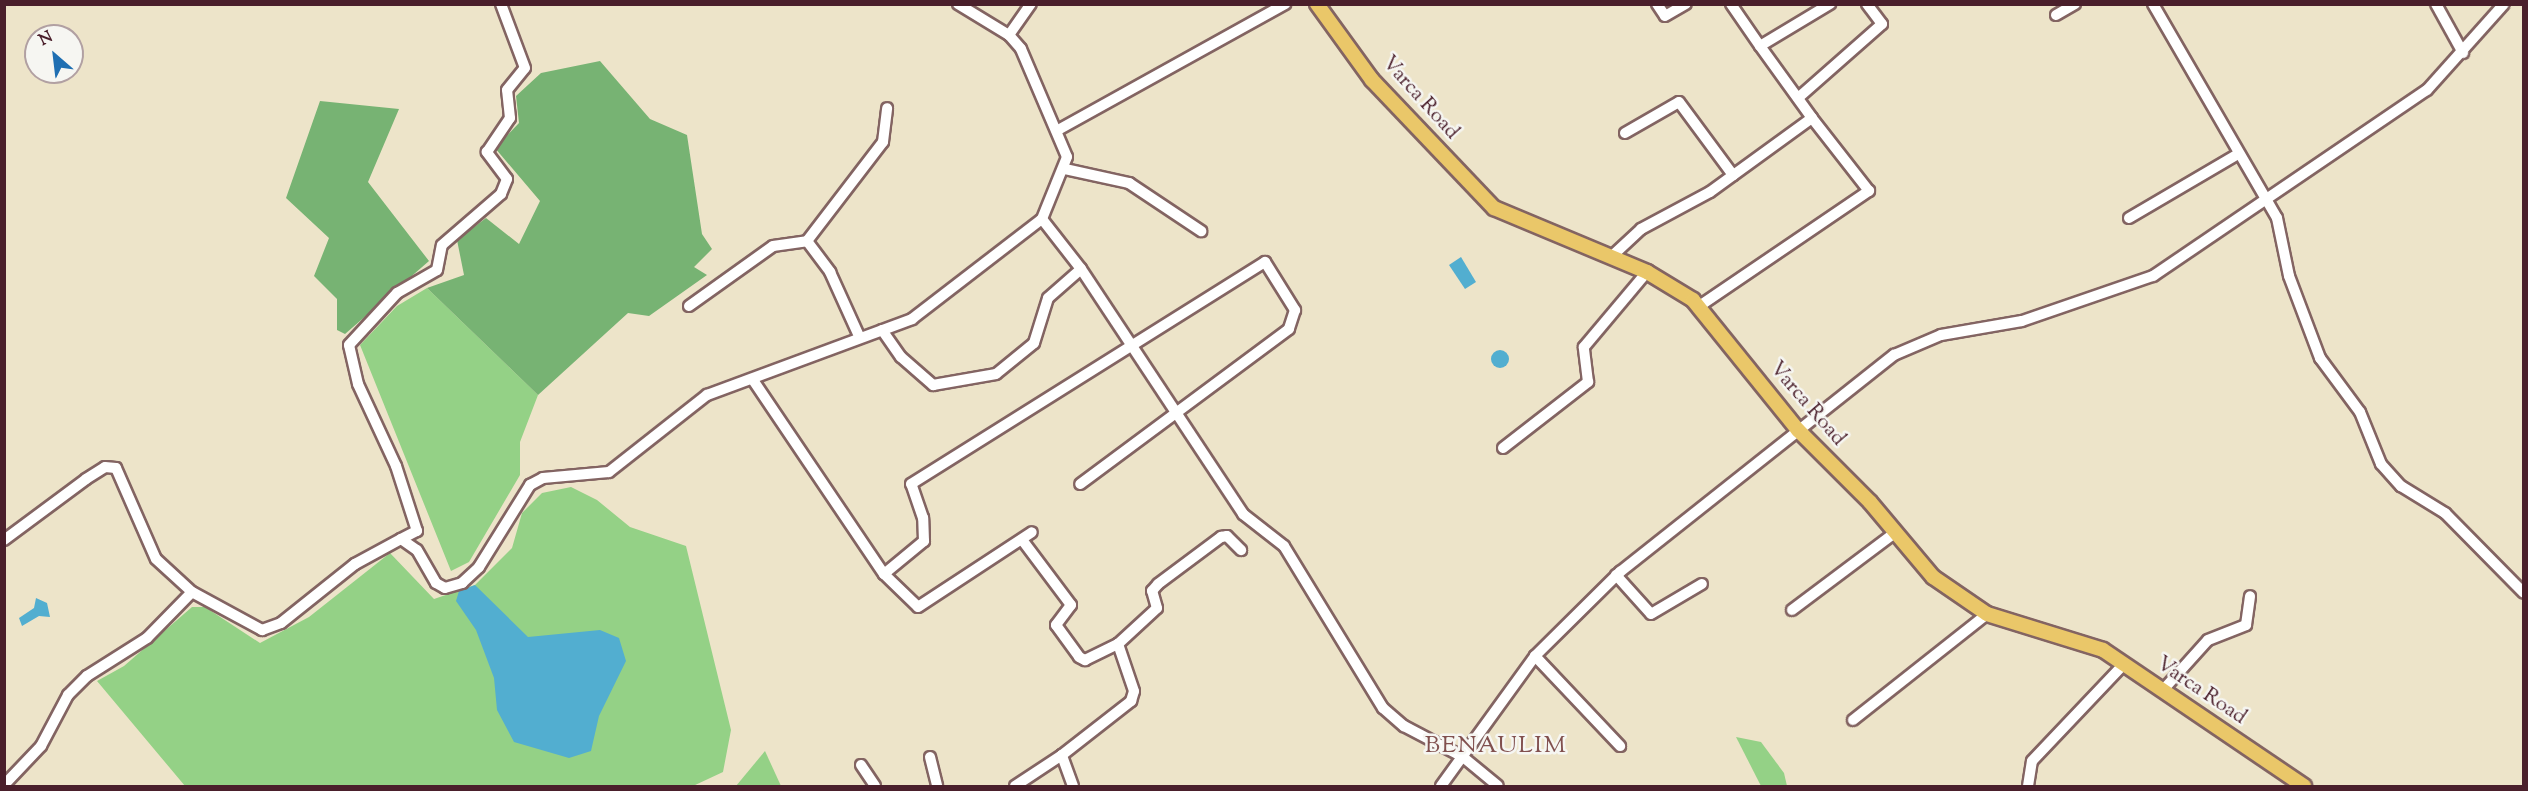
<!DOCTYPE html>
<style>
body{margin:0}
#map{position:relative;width:2528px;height:791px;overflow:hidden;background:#ede4c9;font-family:"Sorts Mill Goudy",serif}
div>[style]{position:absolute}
.green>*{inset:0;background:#94d186}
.forest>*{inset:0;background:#77b373}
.water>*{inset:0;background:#52aed0}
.round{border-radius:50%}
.roads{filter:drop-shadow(2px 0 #836462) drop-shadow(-2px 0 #836462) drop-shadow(0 2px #836462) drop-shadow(0 -2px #836462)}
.minor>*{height:10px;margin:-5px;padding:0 5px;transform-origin:5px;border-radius:5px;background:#fff}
.major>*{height:14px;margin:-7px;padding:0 7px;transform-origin:7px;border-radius:7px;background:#eac769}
span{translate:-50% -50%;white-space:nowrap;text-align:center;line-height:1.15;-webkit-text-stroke:5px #f6f6f2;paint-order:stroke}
.street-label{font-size:21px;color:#4a1f2b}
.quarter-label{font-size:24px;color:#81504e;letter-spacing:1.5px}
.frame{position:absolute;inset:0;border:6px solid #4a1f2b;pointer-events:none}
.north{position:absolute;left:24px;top:24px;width:60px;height:60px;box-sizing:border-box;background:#f6f6f2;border:2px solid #b1a0a2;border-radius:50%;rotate:332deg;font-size:16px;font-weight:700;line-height:24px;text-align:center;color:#4a1f2b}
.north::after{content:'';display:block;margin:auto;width:21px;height:27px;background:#1f6fb2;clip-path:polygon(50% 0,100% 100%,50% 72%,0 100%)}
</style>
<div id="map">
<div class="green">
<div style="clip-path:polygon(427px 288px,538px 395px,520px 442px,520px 475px,469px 562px,451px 571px,360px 345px,397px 306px)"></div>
<div style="clip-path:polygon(571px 487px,597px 500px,630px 527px,686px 546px,731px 730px,723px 772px,693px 786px,185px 786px,97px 681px,124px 666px,192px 607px,205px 607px,260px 643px,309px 617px,390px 553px,434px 599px,475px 585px,512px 548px,522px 513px,542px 493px)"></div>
<div style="clip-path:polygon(1736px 737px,1761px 742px,1784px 773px,1787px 786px,1761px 786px)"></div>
<div style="clip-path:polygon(765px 751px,781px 786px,736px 786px)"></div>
</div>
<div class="forest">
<div style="clip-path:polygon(600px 61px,650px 119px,687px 135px,702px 234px,712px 249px,694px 267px,707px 275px,649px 316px,628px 313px,538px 395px,427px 288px,464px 275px,457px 240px,486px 218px,519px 244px,540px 201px,495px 148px,519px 123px,516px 96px,541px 73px)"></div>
<div style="clip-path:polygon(320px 101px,399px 109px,368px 182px,429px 261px,345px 334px,337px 330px,337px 299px,314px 276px,329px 238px,286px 198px)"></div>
</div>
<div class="water">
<div style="clip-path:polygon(1461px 257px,1476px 282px,1465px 289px,1449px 265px)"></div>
<div class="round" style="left:1491px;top:350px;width:18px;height:18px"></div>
<div style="clip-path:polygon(475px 585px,528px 637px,600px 630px,619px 638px,626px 661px,599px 716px,591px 751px,569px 758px,514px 742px,497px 710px,494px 678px,476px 630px,456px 601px,459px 591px)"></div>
<div style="clip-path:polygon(36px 598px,47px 603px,50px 617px,39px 616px,22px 626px,19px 618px,34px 608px)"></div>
</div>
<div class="roads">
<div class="minor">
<div style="left:958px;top:4px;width:60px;rotate:31.3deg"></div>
<div style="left:1009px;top:35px;width:18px;rotate:49deg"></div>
<div style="left:1021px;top:49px;width:117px;rotate:66.9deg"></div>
<div style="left:1067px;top:157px;width:67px;rotate:112deg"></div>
<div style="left:1042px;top:219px;width:63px;rotate:52deg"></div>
<div style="left:1081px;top:269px;width:294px;rotate:56.5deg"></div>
<div style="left:1243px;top:514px;width:52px;rotate:38deg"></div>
<div style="left:1284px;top:546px;width:190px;rotate:58.6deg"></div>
<div style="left:1383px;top:708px;width:28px;rotate:41deg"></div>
<div style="left:1404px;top:726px;width:67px;rotate:27.7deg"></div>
<div style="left:1463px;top:757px;width:45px;rotate:39.6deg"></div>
<div style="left:1657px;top:4px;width:14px;rotate:56deg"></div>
<div style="left:1665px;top:16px;width:24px;rotate:-30deg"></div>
<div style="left:1731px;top:4px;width:51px;rotate:55.4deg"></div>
<div style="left:1760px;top:46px;width:82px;rotate:-31deg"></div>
<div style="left:2153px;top:4px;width:247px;rotate:59.9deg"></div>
<div style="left:2277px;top:218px;width:59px;rotate:78.3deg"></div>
<div style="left:2289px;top:276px;width:88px;rotate:69.3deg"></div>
<div style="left:2320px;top:358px;width:67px;rotate:53.5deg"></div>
<div style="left:2360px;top:412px;width:56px;rotate:68deg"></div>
<div style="left:2381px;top:464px;width:30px;rotate:48deg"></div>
<div style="left:2401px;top:486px;width:52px;rotate:31.5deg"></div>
<div style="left:2445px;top:513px;width:112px;rotate:45.4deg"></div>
<div style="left:2436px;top:4px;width:56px;rotate:61.1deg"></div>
<div style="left:2056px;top:15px;width:22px;rotate:-30deg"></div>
<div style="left:1009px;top:35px;width:38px;rotate:-55deg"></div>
<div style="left:1798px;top:98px;width:112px;rotate:-41.4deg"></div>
<div style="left:1882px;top:24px;width:25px;rotate:-127deg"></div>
<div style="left:1058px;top:130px;width:260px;rotate:-29deg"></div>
<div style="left:1625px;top:133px;width:62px;rotate:-29.9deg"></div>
<div style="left:1679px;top:102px;width:91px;rotate:53.5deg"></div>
<div style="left:1065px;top:169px;width:66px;rotate:12.3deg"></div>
<div style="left:1129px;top:183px;width:87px;rotate:33.7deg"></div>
<div style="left:2129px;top:218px;width:126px;rotate:-30.4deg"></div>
<div style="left:807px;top:241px;width:125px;rotate:-52.5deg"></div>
<div style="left:883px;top:142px;width:34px;rotate:-83deg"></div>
<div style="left:1611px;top:257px;width:41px;rotate:-43deg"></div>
<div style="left:1641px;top:229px;width:78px;rotate:-28.2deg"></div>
<div style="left:1710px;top:192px;width:126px;rotate:-36deg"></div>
<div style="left:1812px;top:118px;width:89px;rotate:-125.8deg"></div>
<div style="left:689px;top:306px;width:103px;rotate:-35.5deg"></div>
<div style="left:773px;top:246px;width:34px;rotate:-8deg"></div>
<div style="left:807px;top:241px;width:39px;rotate:53deg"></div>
<div style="left:830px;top:272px;width:72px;rotate:65.6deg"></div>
<div style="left:1698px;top:307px;width:207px;rotate:-34.2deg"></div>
<div style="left:1869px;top:191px;width:93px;rotate:-128deg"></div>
<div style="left:882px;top:330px;width:33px;rotate:55deg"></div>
<div style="left:901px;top:357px;width:43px;rotate:41.2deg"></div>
<div style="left:933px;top:385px;width:64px;rotate:-9.9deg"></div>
<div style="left:996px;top:374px;width:49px;rotate:-39.2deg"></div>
<div style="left:1034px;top:343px;width:47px;rotate:-72.7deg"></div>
<div style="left:1048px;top:298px;width:44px;rotate:-41.3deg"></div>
<div style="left:753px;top:380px;width:234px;rotate:56deg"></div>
<div style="left:884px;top:574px;width:52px;rotate:-39.5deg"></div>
<div style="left:924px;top:541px;width:23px;rotate:-92deg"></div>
<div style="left:923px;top:518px;width:36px;rotate:-109deg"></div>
<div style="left:911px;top:484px;width:418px;rotate:-32.1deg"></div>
<div style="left:1265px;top:262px;width:57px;rotate:58deg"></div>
<div style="left:1295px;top:310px;width:20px;rotate:108deg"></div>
<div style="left:1289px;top:329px;width:260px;rotate:143.4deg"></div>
<div style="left:1503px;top:448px;width:108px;rotate:-37.8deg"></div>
<div style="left:1588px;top:382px;width:35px;rotate:-97deg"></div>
<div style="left:1584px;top:347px;width:98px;rotate:-50deg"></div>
<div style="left:401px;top:539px;width:18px;rotate:-27deg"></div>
<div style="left:417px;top:531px;width:68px;rotate:-107.9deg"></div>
<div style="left:396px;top:466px;width:90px;rotate:-114.9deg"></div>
<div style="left:358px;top:384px;width:40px;rotate:-103deg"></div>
<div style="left:349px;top:345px;width:71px;rotate:-47.3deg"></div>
<div style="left:397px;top:293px;width:46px;rotate:-29.9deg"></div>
<div style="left:437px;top:270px;width:25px;rotate:-79deg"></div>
<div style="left:442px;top:245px;width:78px;rotate:-40.8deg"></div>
<div style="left:501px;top:194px;width:16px;rotate:-68deg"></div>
<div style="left:507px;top:179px;width:34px;rotate:-127deg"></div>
<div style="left:487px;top:152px;width:41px;rotate:-55.9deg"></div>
<div style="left:510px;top:118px;width:28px;rotate:-96deg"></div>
<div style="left:507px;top:90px;width:28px;rotate:-51deg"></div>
<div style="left:525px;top:68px;width:68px;rotate:-110.6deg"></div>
<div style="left:4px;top:540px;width:102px;rotate:-36.6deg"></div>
<div style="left:86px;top:479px;width:22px;rotate:-32deg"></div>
<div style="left:105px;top:467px;width:11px;rotate:5deg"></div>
<div style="left:116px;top:468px;width:99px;rotate:66.3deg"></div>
<div style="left:156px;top:559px;width:49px;rotate:42.5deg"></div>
<div style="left:1023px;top:541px;width:80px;rotate:53.1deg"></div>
<div style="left:1071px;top:605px;width:25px;rotate:127deg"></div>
<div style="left:1056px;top:625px;width:39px;rotate:54deg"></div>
<div style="left:1079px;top:657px;width:7px;rotate:27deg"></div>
<div style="left:1085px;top:660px;width:37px;rotate:-26deg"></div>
<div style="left:884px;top:574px;width:47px;rotate:44.1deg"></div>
<div style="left:918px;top:607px;width:136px;rotate:-33.3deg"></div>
<div style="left:1616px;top:575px;width:52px;rotate:48.1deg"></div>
<div style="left:1651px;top:614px;width:59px;rotate:-30.5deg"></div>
<div style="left:1792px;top:610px;width:130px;rotate:-36.9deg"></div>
<div style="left:1535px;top:656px;width:124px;rotate:46.6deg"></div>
<div style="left:2163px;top:690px;width:67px;rotate:-48deg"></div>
<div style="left:2208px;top:640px;width:41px;rotate:-21.5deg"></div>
<div style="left:2246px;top:625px;width:29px;rotate:-82deg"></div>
<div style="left:1853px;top:720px;width:171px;rotate:-38.3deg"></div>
<div style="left:930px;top:757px;width:30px;rotate:76deg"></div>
<div style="left:861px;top:765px;width:25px;rotate:56deg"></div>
<div style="left:4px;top:785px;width:54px;rotate:-46.5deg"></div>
<div style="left:41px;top:746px;width:58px;rotate:-62.1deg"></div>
<div style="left:68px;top:695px;width:27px;rotate:-45deg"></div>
<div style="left:87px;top:676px;width:71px;rotate:-32.3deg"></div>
<div style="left:147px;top:638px;width:64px;rotate:-45.6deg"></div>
<div style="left:192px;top:592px;width:80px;rotate:28.5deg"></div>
<div style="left:262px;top:630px;width:20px;rotate:-20deg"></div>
<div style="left:281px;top:623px;width:95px;rotate:-38.6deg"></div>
<div style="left:355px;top:564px;width:52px;rotate:-28.5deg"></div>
<div style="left:401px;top:539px;width:19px;rotate:35deg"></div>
<div style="left:417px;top:550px;width:38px;rotate:60deg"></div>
<div style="left:436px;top:583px;width:10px;rotate:29deg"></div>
<div style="left:445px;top:588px;width:18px;rotate:-16deg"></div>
<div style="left:462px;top:583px;width:23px;rotate:-43deg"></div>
<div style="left:479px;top:567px;width:97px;rotate:-58.1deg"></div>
<div style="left:530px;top:485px;width:15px;rotate:-28deg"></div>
<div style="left:543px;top:478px;width:66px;rotate:-5.2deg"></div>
<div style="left:609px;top:472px;width:125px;rotate:-38.2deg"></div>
<div style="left:707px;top:395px;width:219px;rotate:-20.3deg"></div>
<div style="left:912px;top:319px;width:164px;rotate:-37.6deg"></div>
<div style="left:1015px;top:786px;width:56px;rotate:-33.4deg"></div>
<div style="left:1073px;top:786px;width:33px;rotate:-110deg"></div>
<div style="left:1062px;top:755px;width:88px;rotate:-38deg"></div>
<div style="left:1131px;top:701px;width:10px;rotate:-73deg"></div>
<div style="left:1134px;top:691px;width:50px;rotate:-108.8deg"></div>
<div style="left:1118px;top:644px;width:53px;rotate:-42.7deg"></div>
<div style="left:1157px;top:608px;width:18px;rotate:-106deg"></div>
<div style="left:1152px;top:591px;width:9px;rotate:-49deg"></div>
<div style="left:1158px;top:584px;width:79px;rotate:-36.7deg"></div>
<div style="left:1221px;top:537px;width:6px;rotate:-9deg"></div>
<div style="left:1227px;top:536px;width:20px;rotate:45deg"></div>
<div style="left:1441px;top:786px;width:160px;rotate:-54.1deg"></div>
<div style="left:1535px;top:656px;width:120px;rotate:-44.7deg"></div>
<div style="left:1620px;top:572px;width:350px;rotate:-38.4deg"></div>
<div style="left:1894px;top:355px;width:51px;rotate:-23.1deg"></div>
<div style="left:1941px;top:335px;width:82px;rotate:-9.8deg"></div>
<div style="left:2022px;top:321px;width:139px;rotate:-19deg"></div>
<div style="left:2153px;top:276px;width:331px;rotate:-34.2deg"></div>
<div style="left:2427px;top:90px;width:115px;rotate:-48.2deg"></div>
<div style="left:2028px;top:786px;width:25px;rotate:-81deg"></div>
<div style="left:2032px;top:761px;width:134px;rotate:-46.5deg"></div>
</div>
<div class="major">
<div style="left:1317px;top:4px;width:94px;rotate:54.1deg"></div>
<div style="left:1372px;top:80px;width:177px;rotate:46.4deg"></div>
<div style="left:1494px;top:208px;width:166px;rotate:22.7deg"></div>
<div style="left:1647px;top:272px;width:54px;rotate:31.3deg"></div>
<div style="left:1693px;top:300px;width:167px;rotate:51.1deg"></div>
<div style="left:1798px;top:430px;width:102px;rotate:45deg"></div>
<div style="left:1870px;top:502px;width:98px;rotate:50deg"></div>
<div style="left:1933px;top:577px;width:65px;rotate:34.4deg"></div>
<div style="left:1987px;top:614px;width:121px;rotate:17.2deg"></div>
<div style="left:2103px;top:650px;width:243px;rotate:34.1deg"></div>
</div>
</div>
<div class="street-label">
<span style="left:1420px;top:98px;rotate:48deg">Varca Road</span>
<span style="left:1807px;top:404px;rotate:49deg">Varca Road</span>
<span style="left:2201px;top:691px;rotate:34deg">Varca Road</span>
</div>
<div class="quarter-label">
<span style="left:1496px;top:747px">BENAULIM</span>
</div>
<div class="frame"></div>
<div class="north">N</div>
</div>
